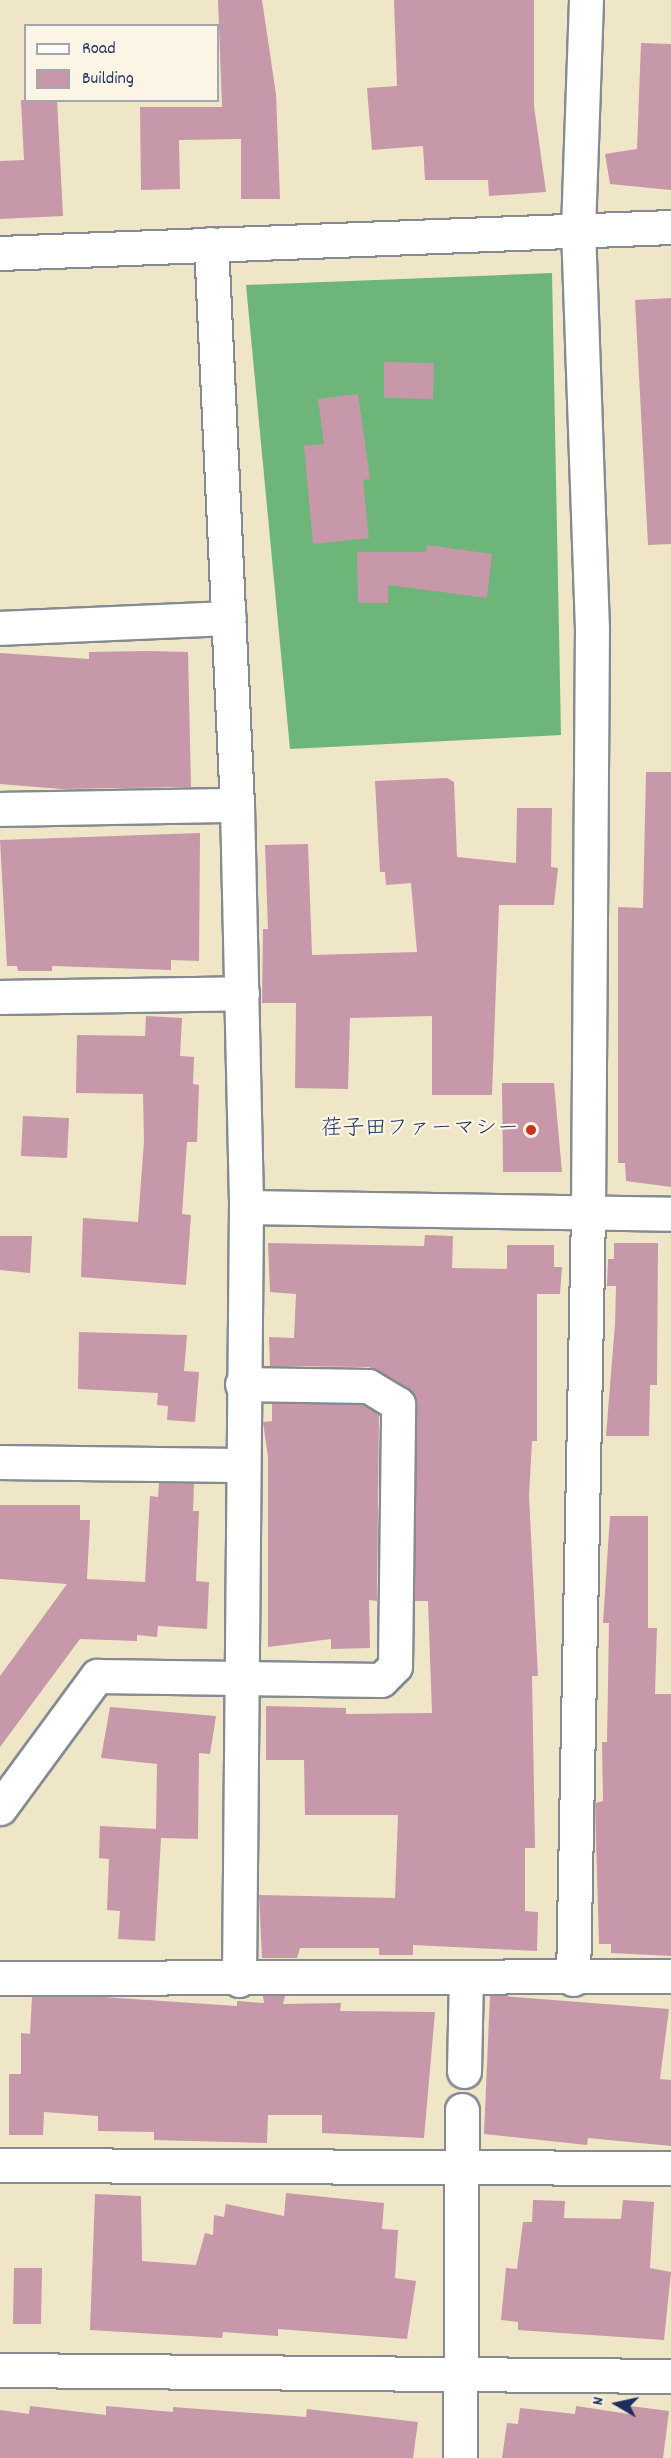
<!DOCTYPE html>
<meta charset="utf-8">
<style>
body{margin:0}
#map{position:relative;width:671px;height:2458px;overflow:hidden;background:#efe6c8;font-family:Dekko,"Klee One",sans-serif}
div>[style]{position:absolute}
.forest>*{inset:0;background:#6eb57a}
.building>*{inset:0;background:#c797aa}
.roads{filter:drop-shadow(2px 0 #858a93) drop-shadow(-2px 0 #858a93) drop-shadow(0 2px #858a93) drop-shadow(0 -2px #858a93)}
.minor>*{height:33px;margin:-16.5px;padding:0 16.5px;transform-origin:16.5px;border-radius:16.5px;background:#fff}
.tertiary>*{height:33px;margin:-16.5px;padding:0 16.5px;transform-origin:16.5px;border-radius:16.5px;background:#fff}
.dots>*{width:16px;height:16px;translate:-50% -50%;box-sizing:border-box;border:3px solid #fcf5e5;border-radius:50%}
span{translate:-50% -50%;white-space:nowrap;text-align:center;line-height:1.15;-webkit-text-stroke:4.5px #fcf5e5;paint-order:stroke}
.poi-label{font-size:22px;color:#1b2f5e}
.right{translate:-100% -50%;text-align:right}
.legend{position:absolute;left:24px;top:24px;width:195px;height:78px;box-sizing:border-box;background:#fcf5e5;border:2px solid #a2a6af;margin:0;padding:8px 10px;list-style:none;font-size:18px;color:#1b2f5e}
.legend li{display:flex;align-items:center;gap:12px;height:30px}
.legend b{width:30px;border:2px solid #a2a6af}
.north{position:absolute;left:587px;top:2374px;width:60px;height:60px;-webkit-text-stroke:4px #fcf5e5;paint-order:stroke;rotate:279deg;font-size:16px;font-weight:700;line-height:24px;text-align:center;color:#1b2f5e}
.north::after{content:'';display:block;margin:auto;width:21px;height:27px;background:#1b2f5e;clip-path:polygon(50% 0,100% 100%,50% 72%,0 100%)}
</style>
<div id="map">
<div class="forest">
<div style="clip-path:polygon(552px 273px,561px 735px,290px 749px,246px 285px)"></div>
</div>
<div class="building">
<div style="clip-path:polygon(218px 0,262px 0,276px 94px,280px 199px,241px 199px,241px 139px,179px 140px,180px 189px,141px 190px,140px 107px,222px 107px)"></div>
<div style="clip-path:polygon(394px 0,534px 0,534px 106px,546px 192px,489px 196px,488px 180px,425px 180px,423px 146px,372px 150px,367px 88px,397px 86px)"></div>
<div style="clip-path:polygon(641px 43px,671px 44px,671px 190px,610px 184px,605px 154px,637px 149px)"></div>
<div style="clip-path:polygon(21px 100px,57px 100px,63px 216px,0 219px,0 161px,24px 160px)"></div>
<div style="clip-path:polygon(671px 298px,671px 544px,648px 545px,635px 300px)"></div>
<div style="clip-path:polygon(384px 362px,434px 363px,433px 399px,384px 398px)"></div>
<div style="clip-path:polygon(358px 394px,370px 479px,363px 480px,369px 538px,313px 544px,304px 446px,324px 444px,318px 399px)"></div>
<div style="clip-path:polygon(427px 545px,492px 554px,487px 598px,388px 585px,388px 603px,358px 603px,357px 552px,426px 552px)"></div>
<div style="clip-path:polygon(147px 651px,188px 652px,191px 787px,61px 789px,0 784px,0 653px,89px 659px,89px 652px)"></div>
<div style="clip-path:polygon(646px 772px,671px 772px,671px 1187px,626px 1181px,625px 1163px,618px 1163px,618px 907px,643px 908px)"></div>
<div style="clip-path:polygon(447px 778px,454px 782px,457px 857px,516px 863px,517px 808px,552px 808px,551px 867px,558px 868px,554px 905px,499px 905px,492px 1095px,432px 1095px,432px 1016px,350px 1018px,348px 1089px,295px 1088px,296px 1003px,262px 1003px,263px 929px,268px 929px,265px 845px,308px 844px,312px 955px,417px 952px,411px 883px,386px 885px,385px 872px,380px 872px,375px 781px)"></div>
<div style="clip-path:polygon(200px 833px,199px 961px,171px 960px,171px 970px,52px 966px,52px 971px,18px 971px,17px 966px,7px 966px,0 840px)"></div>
<div style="clip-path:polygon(146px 1016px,182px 1018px,180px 1056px,194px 1057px,193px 1084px,199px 1085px,197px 1142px,187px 1142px,182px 1214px,191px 1215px,186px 1285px,81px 1277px,83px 1218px,138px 1222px,144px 1141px,143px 1094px,76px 1093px,77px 1035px,145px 1036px)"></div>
<div style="clip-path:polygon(502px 1083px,554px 1083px,562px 1172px,503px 1172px)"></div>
<div style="clip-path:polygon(23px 1116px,69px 1118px,67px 1158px,21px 1156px)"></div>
<div style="clip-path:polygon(425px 1235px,453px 1236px,452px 1268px,507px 1269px,507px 1245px,554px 1245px,554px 1267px,562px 1267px,560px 1294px,537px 1294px,537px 1441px,532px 1441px,529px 1496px,538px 1676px,532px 1676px,535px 1848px,525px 1848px,525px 1911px,538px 1912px,537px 1951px,413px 1945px,413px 1955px,379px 1955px,379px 1948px,300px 1948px,297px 1958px,262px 1958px,259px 1895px,395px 1898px,398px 1815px,305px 1815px,304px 1760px,266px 1760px,266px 1706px,346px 1708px,346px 1714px,432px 1713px,428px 1601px,414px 1601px,415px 1395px,369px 1367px,270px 1366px,269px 1337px,294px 1338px,296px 1294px,270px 1292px,268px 1243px,424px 1246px)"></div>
<div style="clip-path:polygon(0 1236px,32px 1236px,30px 1273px,0 1270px)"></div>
<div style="clip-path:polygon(614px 1243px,658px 1243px,657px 1385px,650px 1385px,649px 1436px,606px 1436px,615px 1324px,616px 1286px,607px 1286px,608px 1259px,614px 1259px)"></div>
<div style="clip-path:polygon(79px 1332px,187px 1335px,184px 1371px,199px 1372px,195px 1422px,167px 1420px,168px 1406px,157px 1405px,158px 1393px,78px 1389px)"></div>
<div style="clip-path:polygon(272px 1403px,363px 1405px,379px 1415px,377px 1601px,369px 1600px,370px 1648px,331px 1649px,331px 1639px,268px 1647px,268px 1457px,263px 1422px,272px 1421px)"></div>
<div style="clip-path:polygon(159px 1483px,194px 1484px,193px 1511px,199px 1511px,196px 1581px,209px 1582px,207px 1629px,158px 1626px,157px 1637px,137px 1635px,137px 1641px,80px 1639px,0 1747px,0 1676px,67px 1584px,0 1579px,0 1505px,80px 1505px,80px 1520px,90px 1520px,87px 1579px,145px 1582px,150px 1496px,158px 1497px)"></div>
<div style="clip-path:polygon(610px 1516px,648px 1516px,648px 1628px,657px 1628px,655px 1694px,671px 1694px,671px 1956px,611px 1953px,611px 1944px,599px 1944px,595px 1803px,603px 1801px,602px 1742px,607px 1742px,609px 1623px,603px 1623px)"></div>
<div style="clip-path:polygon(110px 1707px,216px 1716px,210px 1754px,199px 1753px,198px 1839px,161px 1838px,155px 1941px,118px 1939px,120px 1911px,107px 1910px,109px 1859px,99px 1858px,100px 1826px,156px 1829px,157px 1764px,101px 1758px)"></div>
<div style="clip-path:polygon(490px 1995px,669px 2009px,660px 2079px,671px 2080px,671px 2146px,588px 2138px,587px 2145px,484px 2134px)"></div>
<div style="clip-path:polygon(88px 1996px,237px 2006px,237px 2001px,264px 2003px,263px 1996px,285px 1996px,283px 2004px,341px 2003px,340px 2011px,435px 2012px,424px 2138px,322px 2133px,322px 2115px,268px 2115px,267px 2143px,154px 2140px,154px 2132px,98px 2131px,98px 2116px,44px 2112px,43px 2135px,9px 2135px,9px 2074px,21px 2074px,21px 2033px,30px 2034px,32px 1997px)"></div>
<div style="clip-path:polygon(286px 2193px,384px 2203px,382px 2229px,398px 2230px,395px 2278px,416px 2281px,407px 2339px,278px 2329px,278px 2336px,223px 2332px,222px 2338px,90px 2330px,95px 2194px,141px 2196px,142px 2261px,196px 2265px,205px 2233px,213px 2235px,214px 2215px,224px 2217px,226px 2204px,284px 2216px)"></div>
<div style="clip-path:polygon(533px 2200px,565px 2201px,564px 2218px,621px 2219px,623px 2200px,654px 2202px,650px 2268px,671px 2272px,664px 2340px,518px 2330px,518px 2322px,501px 2320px,506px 2268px,517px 2269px,523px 2222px,532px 2222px)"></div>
<div style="clip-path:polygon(14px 2268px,42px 2268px,41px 2324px,13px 2324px)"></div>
<div style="clip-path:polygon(30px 2406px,106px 2415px,106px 2406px,173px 2412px,173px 2407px,306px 2417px,307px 2409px,418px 2422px,413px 2458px,0 2458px,0 2410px,29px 2414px)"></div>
<div style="clip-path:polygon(576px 2406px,629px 2414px,630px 2406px,669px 2411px,663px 2458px,502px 2458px,507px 2423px,518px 2424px,520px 2408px,575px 2414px)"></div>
</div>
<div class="roads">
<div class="minor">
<div style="left:211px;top:244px;width:562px;rotate:87.35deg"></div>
<div style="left:237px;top:805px;width:402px;rotate:88.7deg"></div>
<div style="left:246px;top:1207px;width:773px;rotate:90.52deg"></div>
<div style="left:0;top:628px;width:229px;rotate:-2.5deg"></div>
<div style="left:0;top:809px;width:237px;rotate:-1deg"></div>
<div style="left:0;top:997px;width:242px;rotate:-0.9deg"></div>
<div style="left:246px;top:1207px;width:425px;rotate:0.9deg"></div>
<div style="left:0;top:1462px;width:240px;rotate:0.7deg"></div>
<div style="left:0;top:1808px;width:164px;rotate:-53.7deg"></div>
<div style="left:97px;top:1676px;width:284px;rotate:0.8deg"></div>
<div style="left:381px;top:1680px;width:20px;rotate:-45deg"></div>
<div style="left:395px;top:1666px;width:262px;rotate:-89.3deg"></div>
<div style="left:398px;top:1404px;width:35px;rotate:-149deg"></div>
<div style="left:368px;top:1386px;width:126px;rotate:-179.1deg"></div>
<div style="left:0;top:1978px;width:671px;rotate:-0.17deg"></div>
<div style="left:573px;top:1979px;width:766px;rotate:-88.88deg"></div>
<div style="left:588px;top:1213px;width:584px;rotate:-89.61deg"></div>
<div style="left:592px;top:629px;width:400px;rotate:-92deg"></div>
<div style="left:578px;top:229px;width:229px;rotate:-88deg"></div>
<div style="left:464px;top:2071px;width:92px;rotate:-88.8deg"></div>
<div style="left:0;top:2165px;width:671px;rotate:0.26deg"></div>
<div style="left:460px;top:2458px;width:348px;rotate:-89.7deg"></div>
</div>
<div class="tertiary">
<div style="left:0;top:253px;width:672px;rotate:-2.22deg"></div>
<div style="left:0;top:2370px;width:671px;rotate:0.51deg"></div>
</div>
</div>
<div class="dots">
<div style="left:531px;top:1130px;background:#c8321e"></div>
</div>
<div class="poi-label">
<span class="right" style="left:519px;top:1130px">荏子田ファーマシー</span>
</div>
<ul class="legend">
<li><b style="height:8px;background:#fff"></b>Road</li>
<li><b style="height:16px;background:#c797aa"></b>Building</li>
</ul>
<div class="north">N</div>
</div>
